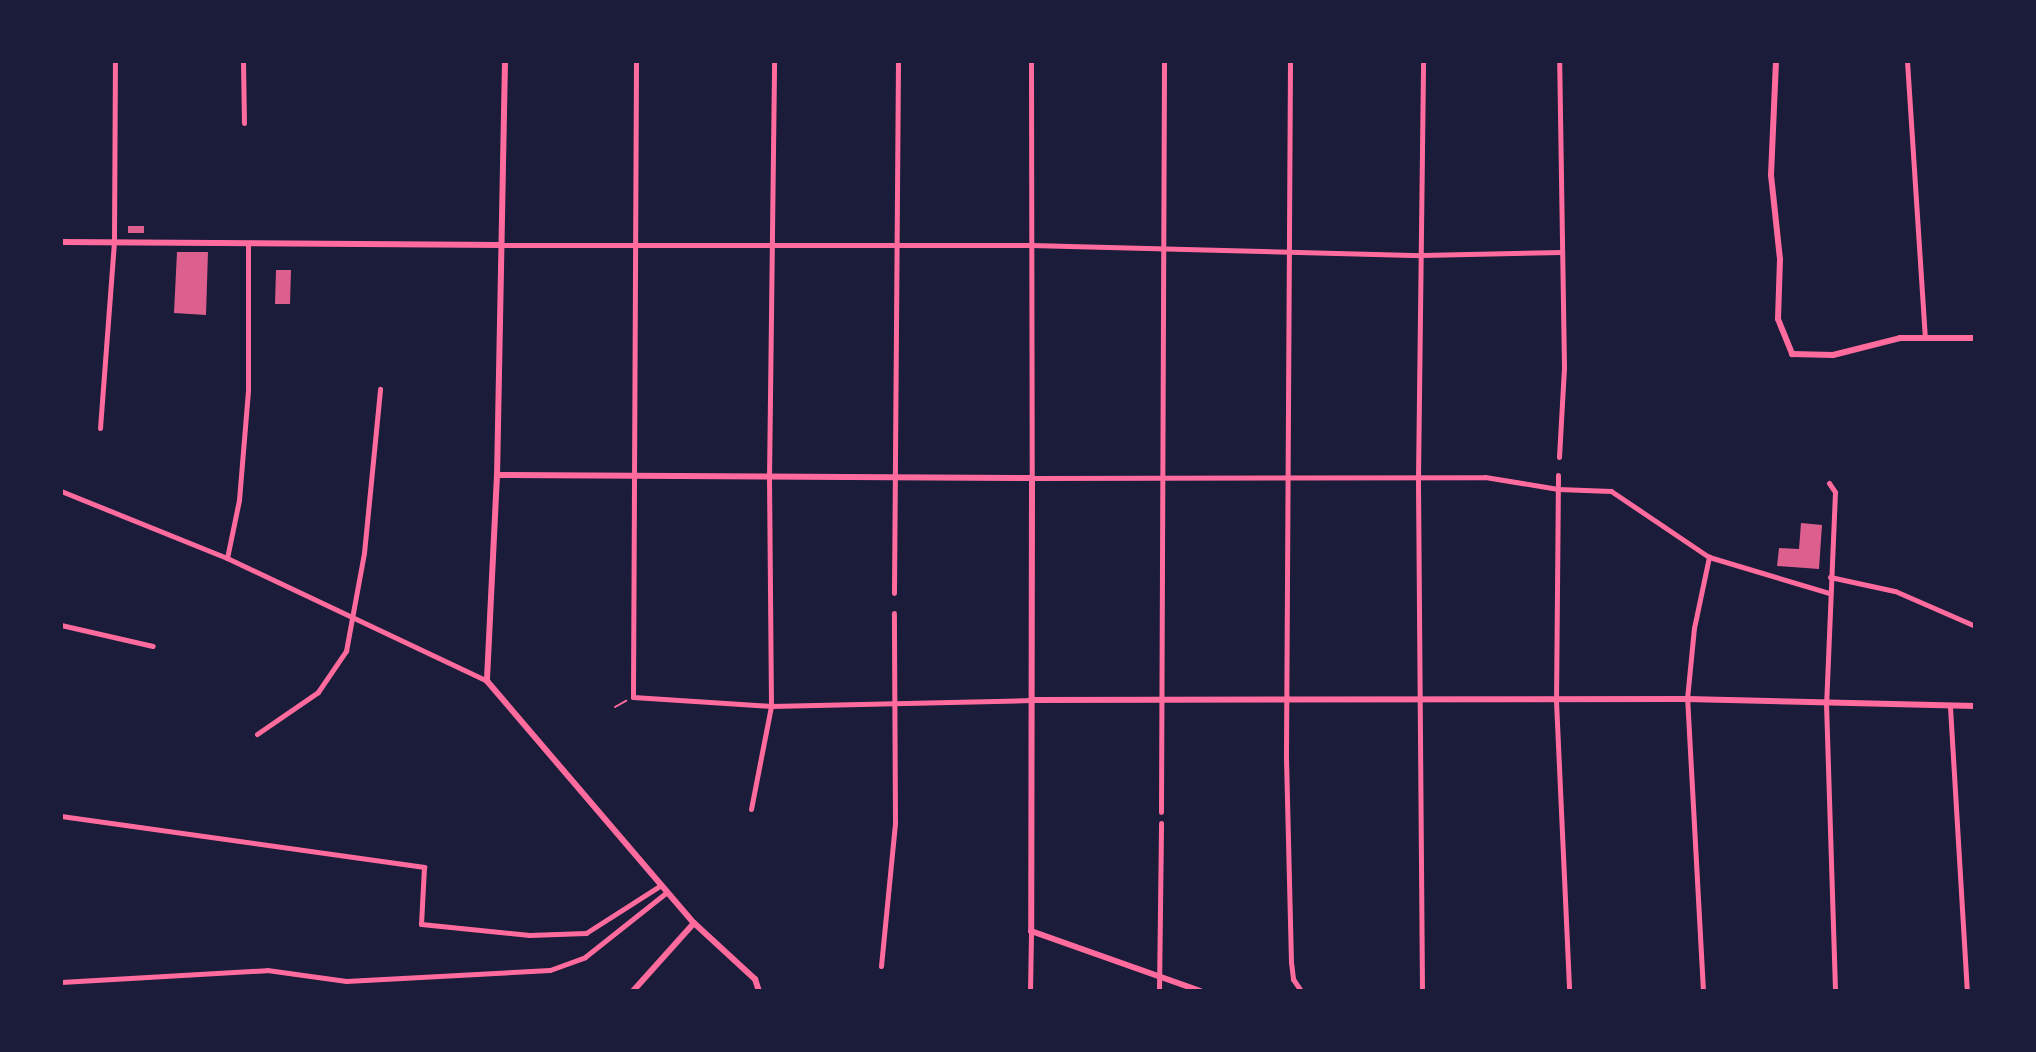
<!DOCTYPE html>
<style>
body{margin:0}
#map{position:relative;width:2036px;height:1052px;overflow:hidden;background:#1b1b3a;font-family:"DM Sans",sans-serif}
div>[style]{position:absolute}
.building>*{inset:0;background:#dd5f8e}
.path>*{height:2px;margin:-1px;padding:0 1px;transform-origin:1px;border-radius:1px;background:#ff6b9d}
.minor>*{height:5px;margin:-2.5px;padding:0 2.5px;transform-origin:2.5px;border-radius:2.5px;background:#ff6b9d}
.tertiary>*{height:6px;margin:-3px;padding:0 3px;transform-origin:3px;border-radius:3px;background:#ff6b9d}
span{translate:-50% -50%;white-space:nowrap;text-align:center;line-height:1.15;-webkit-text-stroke:6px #1b1b3a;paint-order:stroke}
.frame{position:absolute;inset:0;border:63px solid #1b1b3a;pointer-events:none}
</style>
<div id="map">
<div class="building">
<div style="clip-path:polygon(128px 226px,144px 226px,144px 233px,128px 233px)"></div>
<div style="clip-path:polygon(177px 252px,208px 252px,206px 315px,174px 313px)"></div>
<div style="clip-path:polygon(276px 270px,291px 270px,290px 304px,275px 304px)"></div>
<div style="clip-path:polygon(1801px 523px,1822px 525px,1819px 569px,1777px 566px,1779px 548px,1799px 549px)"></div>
</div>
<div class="path">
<div style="left:615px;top:707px;width:13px;rotate:-29deg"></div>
</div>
<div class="minor">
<div style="left:243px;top:61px;width:62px;rotate:89.1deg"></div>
<div style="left:636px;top:61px;width:636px;rotate:90.27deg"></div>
<div style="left:633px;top:697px;width:138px;rotate:3.7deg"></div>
<div style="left:771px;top:706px;width:260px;rotate:-1.3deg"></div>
<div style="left:1031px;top:61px;width:417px;rotate:89.9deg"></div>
<div style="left:1032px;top:478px;width:453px;rotate:-0.1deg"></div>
<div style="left:1485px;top:477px;width:74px;rotate:9.3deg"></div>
<div style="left:1558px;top:489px;width:53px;rotate:2.2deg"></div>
<div style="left:1611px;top:491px;width:118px;rotate:34deg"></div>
<div style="left:1709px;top:557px;width:125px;rotate:16.7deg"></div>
<div style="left:1290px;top:61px;width:697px;rotate:90.33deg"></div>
<div style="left:1286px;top:758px;width:204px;rotate:88.6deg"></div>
<div style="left:1291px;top:962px;width:17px;rotate:83deg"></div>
<div style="left:1293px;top:979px;width:14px;rotate:56deg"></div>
<div style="left:1907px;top:61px;width:277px;rotate:86.3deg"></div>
<div style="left:501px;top:245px;width:530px"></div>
<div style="left:1031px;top:245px;width:391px;rotate:1.5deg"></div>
<div style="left:1422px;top:255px;width:140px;rotate:-1.2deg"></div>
<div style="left:100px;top:428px;width:187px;rotate:-85.7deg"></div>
<div style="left:114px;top:242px;width:181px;rotate:-89.7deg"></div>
<div style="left:1559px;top:457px;width:89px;rotate:-86.8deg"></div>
<div style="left:1564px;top:368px;width:307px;rotate:-90.9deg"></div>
<div style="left:1558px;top:475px;width:226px;rotate:90.5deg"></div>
<div style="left:1556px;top:701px;width:290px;rotate:87.4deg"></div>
<div style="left:1829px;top:483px;width:11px;rotate:56deg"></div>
<div style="left:1835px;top:492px;width:211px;rotate:92.4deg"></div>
<div style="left:1826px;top:703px;width:288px;rotate:88.2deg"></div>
<div style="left:61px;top:491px;width:179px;rotate:22deg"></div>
<div style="left:227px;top:558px;width:288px;rotate:25.3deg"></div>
<div style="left:227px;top:558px;width:59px;rotate:-78.3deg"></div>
<div style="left:239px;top:500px;width:110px;rotate:-85.3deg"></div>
<div style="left:248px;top:390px;width:147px;rotate:-90deg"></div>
<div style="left:1830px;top:577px;width:66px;rotate:12.2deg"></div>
<div style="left:1895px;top:591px;width:87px;rotate:23.6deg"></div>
<div style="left:894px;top:593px;width:532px;rotate:-89.57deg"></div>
<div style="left:61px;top:625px;width:94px;rotate:12.9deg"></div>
<div style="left:1950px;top:707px;width:285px;rotate:86.6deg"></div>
<div style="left:257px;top:734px;width:74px;rotate:-34.5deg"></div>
<div style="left:318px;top:692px;width:50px;rotate:-55.7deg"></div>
<div style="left:346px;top:651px;width:100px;rotate:-79.6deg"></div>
<div style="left:364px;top:553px;width:165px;rotate:-84.4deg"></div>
<div style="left:751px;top:809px;width:105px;rotate:-79deg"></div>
<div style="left:771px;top:706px;width:227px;rotate:-90.5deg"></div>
<div style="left:769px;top:479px;width:418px;rotate:-89.3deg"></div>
<div style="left:1161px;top:812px;width:751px;rotate:-89.77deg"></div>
<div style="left:61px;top:816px;width:367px;rotate:8deg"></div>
<div style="left:424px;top:867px;width:57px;rotate:93deg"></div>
<div style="left:421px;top:924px;width:109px;rotate:5.8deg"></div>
<div style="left:529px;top:935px;width:57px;rotate:-2deg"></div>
<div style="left:586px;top:933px;width:89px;rotate:-32.6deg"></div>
<div style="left:881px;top:966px;width:145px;rotate:-84.4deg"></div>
<div style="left:895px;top:822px;width:209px;rotate:-90.3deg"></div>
<div style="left:61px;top:982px;width:206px;rotate:-3.3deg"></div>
<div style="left:267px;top:970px;width:80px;rotate:7.9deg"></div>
<div style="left:346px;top:981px;width:204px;rotate:-3.1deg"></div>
<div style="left:550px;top:970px;width:37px;rotate:-20deg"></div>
<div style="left:585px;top:957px;width:105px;rotate:-38.4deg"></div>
<div style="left:1030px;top:991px;width:60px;rotate:-89deg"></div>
<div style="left:1159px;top:991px;width:168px;rotate:-89.3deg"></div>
<div style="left:1422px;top:991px;width:513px;rotate:-90.45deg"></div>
<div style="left:1418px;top:478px;width:417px;rotate:-89.3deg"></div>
<div style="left:1703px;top:991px;width:292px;rotate:-93.1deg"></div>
<div style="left:1687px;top:699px;width:71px;rotate:-84.4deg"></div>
<div style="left:1694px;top:628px;width:73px;rotate:-78.1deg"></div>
</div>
<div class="tertiary">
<div style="left:505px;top:61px;width:414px;rotate:91.1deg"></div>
<div style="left:497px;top:475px;width:206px;rotate:92.8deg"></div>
<div style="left:487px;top:681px;width:318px;rotate:49.5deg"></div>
<div style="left:694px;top:923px;width:83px;rotate:42.6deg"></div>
<div style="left:755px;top:979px;width:13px;rotate:72deg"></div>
<div style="left:1776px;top:61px;width:114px;rotate:92.5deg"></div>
<div style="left:1771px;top:175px;width:84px;rotate:83.9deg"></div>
<div style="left:1780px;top:259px;width:60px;rotate:91.9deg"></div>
<div style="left:1778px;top:319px;width:38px;rotate:68deg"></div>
<div style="left:1792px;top:354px;width:41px;rotate:1.4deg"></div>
<div style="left:1833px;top:355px;width:69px;rotate:-14.2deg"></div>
<div style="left:1900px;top:338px;width:75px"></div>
<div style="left:61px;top:242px;width:440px;rotate:0.4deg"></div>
<div style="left:497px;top:475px;width:535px;rotate:0.32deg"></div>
<div style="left:1032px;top:478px;width:453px;rotate:90.1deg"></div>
<div style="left:1031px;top:931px;width:179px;rotate:19.5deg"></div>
<div style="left:1031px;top:700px;width:656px;rotate:-0.09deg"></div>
<div style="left:1687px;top:699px;width:288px;rotate:1.4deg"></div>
<div style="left:633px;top:991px;width:91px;rotate:-48.1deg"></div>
</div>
<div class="frame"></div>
</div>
